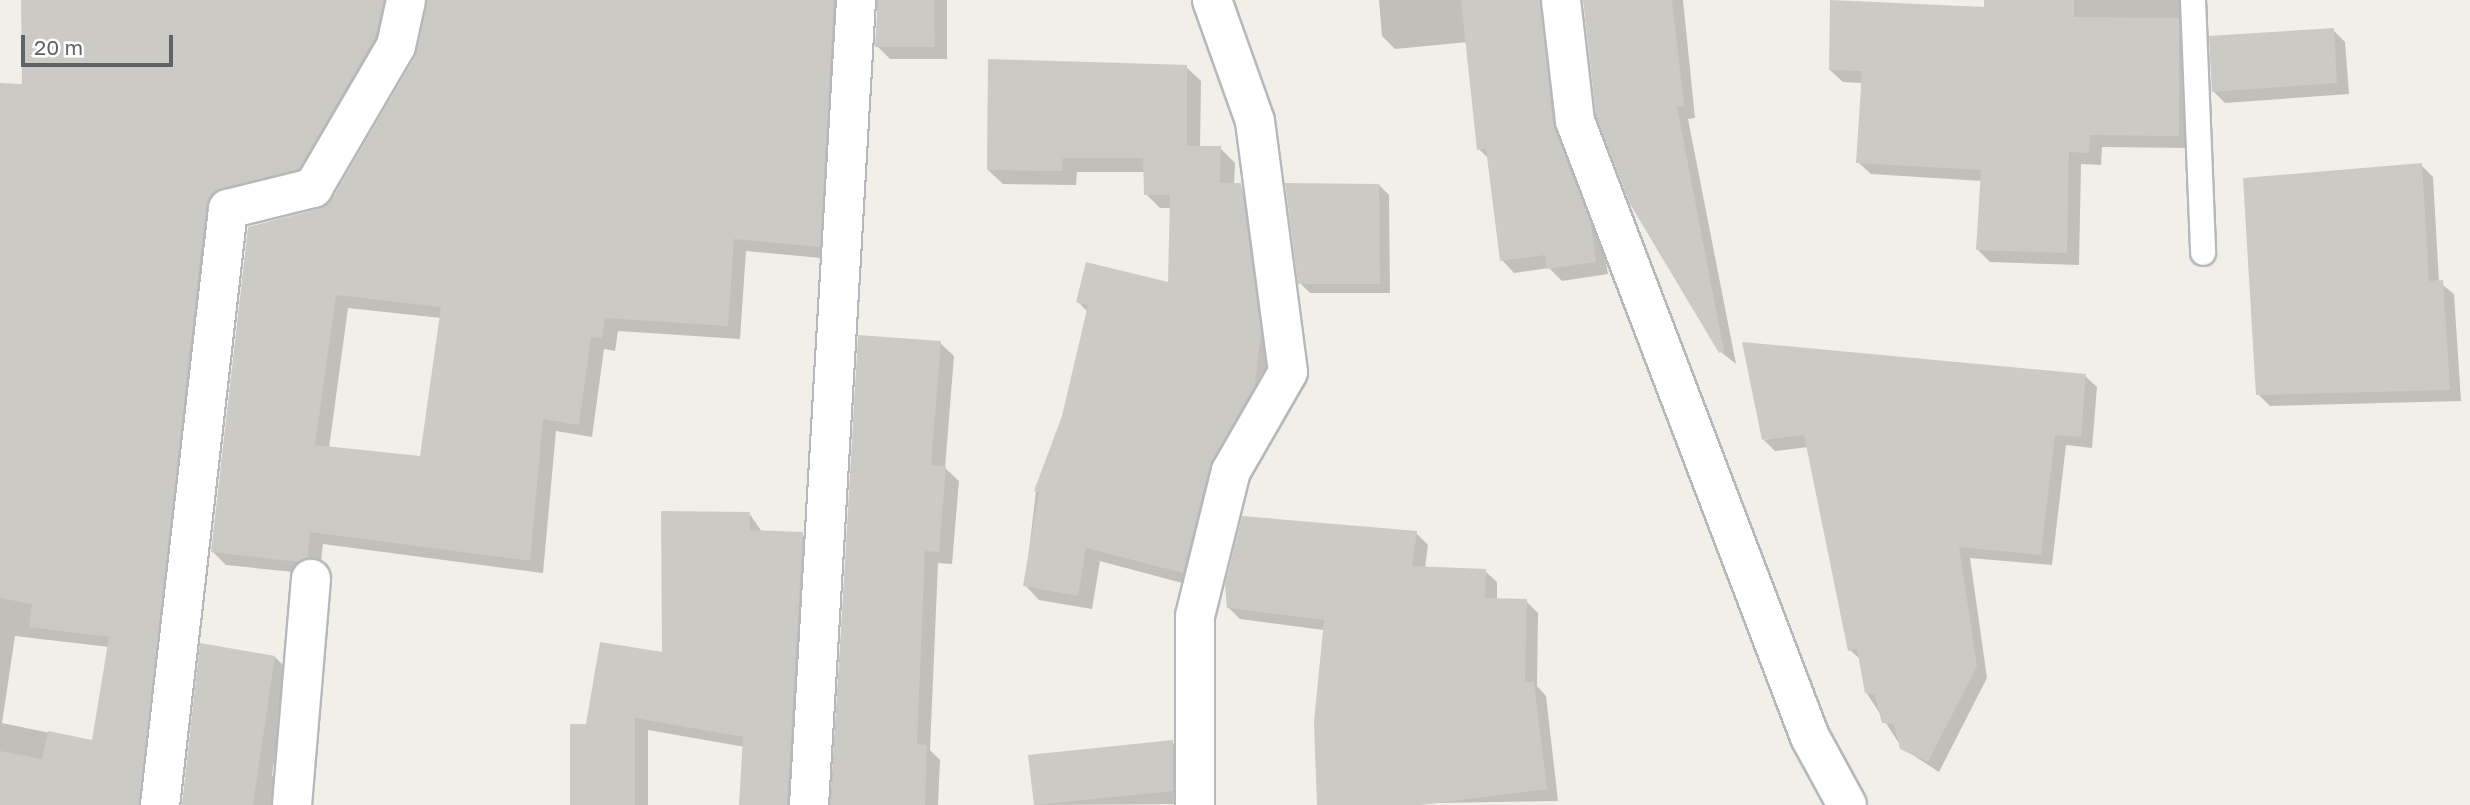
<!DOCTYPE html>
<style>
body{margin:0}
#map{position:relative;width:2470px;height:805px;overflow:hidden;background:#f1efe8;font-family:"Golos Text",sans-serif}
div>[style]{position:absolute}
.shadow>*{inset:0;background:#0003}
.building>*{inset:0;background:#cccac5}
.roads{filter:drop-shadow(2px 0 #b5b8bc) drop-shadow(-2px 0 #b5b8bc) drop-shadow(0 2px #b5b8bc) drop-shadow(0 -2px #b5b8bc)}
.service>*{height:24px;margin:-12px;padding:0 12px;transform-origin:12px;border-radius:12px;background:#fff}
.minor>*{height:38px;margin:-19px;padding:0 19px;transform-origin:19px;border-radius:19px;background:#fff}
span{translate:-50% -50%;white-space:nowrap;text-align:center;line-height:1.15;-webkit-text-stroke:5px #fff;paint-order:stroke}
.scale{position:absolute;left:21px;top:35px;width:152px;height:32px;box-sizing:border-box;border:4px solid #5f6368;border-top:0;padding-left:9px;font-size:21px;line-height:24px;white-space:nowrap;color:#5f6368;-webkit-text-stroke:5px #fff;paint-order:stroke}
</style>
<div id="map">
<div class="shadow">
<div style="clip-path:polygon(evenodd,25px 0,402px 0,312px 182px,224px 208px,152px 805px,0 805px,0 89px,36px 155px,25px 0,15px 636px,109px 647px,93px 742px,2px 723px,15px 636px)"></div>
<div style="clip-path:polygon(evenodd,428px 0,853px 0,832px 259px,746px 251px,740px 339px,618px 331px,615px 351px,604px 349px,592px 437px,556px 431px,543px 573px,323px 544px,320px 571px,313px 574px,226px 565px,213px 552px,319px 211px,333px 200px,417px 57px,428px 0,348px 308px,441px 318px,421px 458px,329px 448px,348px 308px)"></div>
<div style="clip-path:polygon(877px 0,947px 0,947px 59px,890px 59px,877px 46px)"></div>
<div style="clip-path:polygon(1379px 0,1558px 0,1608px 274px,1562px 281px,1549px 268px,1514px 273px,1502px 260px,1489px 159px,1479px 149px,1468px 42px,1395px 49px,1382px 36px)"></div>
<div style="clip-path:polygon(1585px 0,1683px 0,1695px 118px,1688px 119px,1736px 364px,1721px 352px)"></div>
<div style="clip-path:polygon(1986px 0,2191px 0,2191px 148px,2102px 147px,2101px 165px,2081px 164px,2079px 265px,1990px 262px,1978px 250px,1982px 181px,1871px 174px,1858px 162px,1863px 83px,1843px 82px,1830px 70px,1986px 9px)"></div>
<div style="clip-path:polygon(2333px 30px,2345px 42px,2349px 94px,2225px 103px,2213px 91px)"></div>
<div style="clip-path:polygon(1186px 67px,1201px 81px,1200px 148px,1220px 148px,1235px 163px,1234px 185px,1255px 199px,1274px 348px,1269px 400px,1197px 587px,1100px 561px,1092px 609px,1039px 600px,1025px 585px,1036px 491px,1063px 417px,1088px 312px,1078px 302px,1170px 284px,1171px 208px,1160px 208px,1146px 194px,1145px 172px,1077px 172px,1076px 185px,1003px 184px,988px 170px)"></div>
<div style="clip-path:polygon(2421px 165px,2433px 177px,2439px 282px,2454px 294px,2461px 401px,2270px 406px,2258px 394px)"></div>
<div style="clip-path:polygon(1379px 185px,1389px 195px,1390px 293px,1310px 293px,1300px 283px)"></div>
<div style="clip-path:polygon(860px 337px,940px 343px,954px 356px,945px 468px,959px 481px,952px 564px,938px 563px,930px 750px,940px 760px,938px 805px,830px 805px)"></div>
<div style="clip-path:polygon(2085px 376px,2097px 387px,2092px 448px,2066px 445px,2052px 565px,1970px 558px,1987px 678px,1939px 772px,1902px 748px,1866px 692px,1861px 660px,1850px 650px,1808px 447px,1775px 451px,1764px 440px)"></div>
<div style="clip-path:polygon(749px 513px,762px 532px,802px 534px,816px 548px,801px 805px,741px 805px,745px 747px,648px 730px,648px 805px,571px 805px,588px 726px,663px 654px)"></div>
<div style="clip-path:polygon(1416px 533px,1428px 545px,1425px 568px,1485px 571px,1497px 582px,1497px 600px,1526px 601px,1538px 613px,1537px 686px,1546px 696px,1558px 801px,1319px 805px,1324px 630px,1240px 619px,1228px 607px)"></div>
<div style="clip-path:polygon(275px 657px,288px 670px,272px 775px,285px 788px,286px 805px,184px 805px)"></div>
<div style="clip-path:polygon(1172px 742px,1186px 755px,1186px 804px,1035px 805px,1030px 757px)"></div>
</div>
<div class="building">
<div style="clip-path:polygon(21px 0,384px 0,375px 38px,299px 169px,223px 188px,206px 206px,139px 805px,0 805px,0 751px,42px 759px,48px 731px,92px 740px,109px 637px,29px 627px,32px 604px,0 598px,0 83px,22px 84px)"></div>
<div style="clip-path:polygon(evenodd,427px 0,834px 0,820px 247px,734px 239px,728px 326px,605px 318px,602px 338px,591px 337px,579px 425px,543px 419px,530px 561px,310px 532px,308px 558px,299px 562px,211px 552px,248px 227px,318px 209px,332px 199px,415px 57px,427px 0,336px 295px,441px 307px,420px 456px,315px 445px,336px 295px)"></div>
<div style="clip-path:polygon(878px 0,934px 0,935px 47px,875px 47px)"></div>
<div style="clip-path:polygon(1461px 0,1540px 0,1553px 124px,1591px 223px,1596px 262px,1547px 269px,1545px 255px,1500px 261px,1486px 149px,1477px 150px)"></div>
<div style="clip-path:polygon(1583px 0,1672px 0,1684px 106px,1677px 107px,1724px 351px,1719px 353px,1630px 204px,1596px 116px)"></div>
<div style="clip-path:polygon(1830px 0,1984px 7px,1984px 0,2074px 0,2074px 17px,2179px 18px,2179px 136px,2090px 135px,2089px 153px,2069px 152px,2067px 253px,1976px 250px,1981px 170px,1856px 163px,1862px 71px,1829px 70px)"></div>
<div style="clip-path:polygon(2334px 28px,2337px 83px,2212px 92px,2209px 36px)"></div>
<div style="clip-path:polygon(988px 59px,1187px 65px,1187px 146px,1221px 146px,1220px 183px,1241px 183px,1261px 332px,1255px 385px,1210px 465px,1183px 573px,1086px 548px,1078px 596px,1023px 586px,1039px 492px,1034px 491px,1062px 416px,1088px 305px,1076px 302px,1086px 262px,1168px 282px,1170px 195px,1144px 195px,1143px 158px,1063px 158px,1062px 171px,987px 170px)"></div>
<div style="clip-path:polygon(2422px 163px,2429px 281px,2443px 280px,2450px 390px,2256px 395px,2243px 178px)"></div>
<div style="clip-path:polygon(1285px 183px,1379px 184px,1380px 284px,1298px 284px)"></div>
<div style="clip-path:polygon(858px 335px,941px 341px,931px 465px,946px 466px,939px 552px,925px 551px,917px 744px,927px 745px,925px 805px,831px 805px)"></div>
<div style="clip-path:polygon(1742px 342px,2086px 374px,2081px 437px,2055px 435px,2041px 555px,1959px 547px,1977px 666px,1928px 762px,1900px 749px,1894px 724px,1882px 723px,1875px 695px,1865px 693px,1857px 649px,1848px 651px,1804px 435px,1762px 440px)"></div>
<div style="clip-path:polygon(661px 511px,750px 512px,750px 530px,803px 532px,787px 805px,739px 805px,743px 737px,635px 718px,635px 805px,570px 805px,570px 724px,586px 724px,600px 642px,662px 652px)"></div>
<div style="clip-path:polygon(1242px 516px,1417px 531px,1412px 566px,1486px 569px,1485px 598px,1527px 599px,1525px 682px,1534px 682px,1547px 789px,1421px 805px,1317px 805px,1314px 722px,1324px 620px,1227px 608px,1225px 585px)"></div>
<div style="clip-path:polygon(200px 643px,275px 656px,253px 805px,182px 805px)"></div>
<div style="clip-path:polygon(1173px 740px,1173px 791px,1034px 805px,1028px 755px)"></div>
</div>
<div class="roads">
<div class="service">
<div style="left:2193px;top:0;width:253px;rotate:87.7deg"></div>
</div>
<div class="minor">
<div style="left:1561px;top:0;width:122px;rotate:83.4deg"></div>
<div style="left:1575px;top:121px;width:659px;rotate:69.12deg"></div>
<div style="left:1810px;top:737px;width:77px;rotate:61.4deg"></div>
<div style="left:160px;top:805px;width:600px;rotate:-83.49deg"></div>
<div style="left:228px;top:209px;width:88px;rotate:-13.9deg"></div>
<div style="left:313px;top:188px;width:164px;rotate:-59.7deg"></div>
<div style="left:396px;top:46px;width:47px;rotate:-77.7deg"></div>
<div style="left:292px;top:805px;width:227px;rotate:-85.2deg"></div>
<div style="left:809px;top:805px;width:806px;rotate:-86.66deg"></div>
<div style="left:1195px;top:805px;width:189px;rotate:-90deg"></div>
<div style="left:1195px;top:616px;width:149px;rotate:-76.1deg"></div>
<div style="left:1231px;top:471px;width:114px;rotate:-60.1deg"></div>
<div style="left:1288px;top:372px;width:253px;rotate:-97.5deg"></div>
<div style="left:1255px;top:121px;width:128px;rotate:-109.6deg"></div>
</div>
</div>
<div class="scale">20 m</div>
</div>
